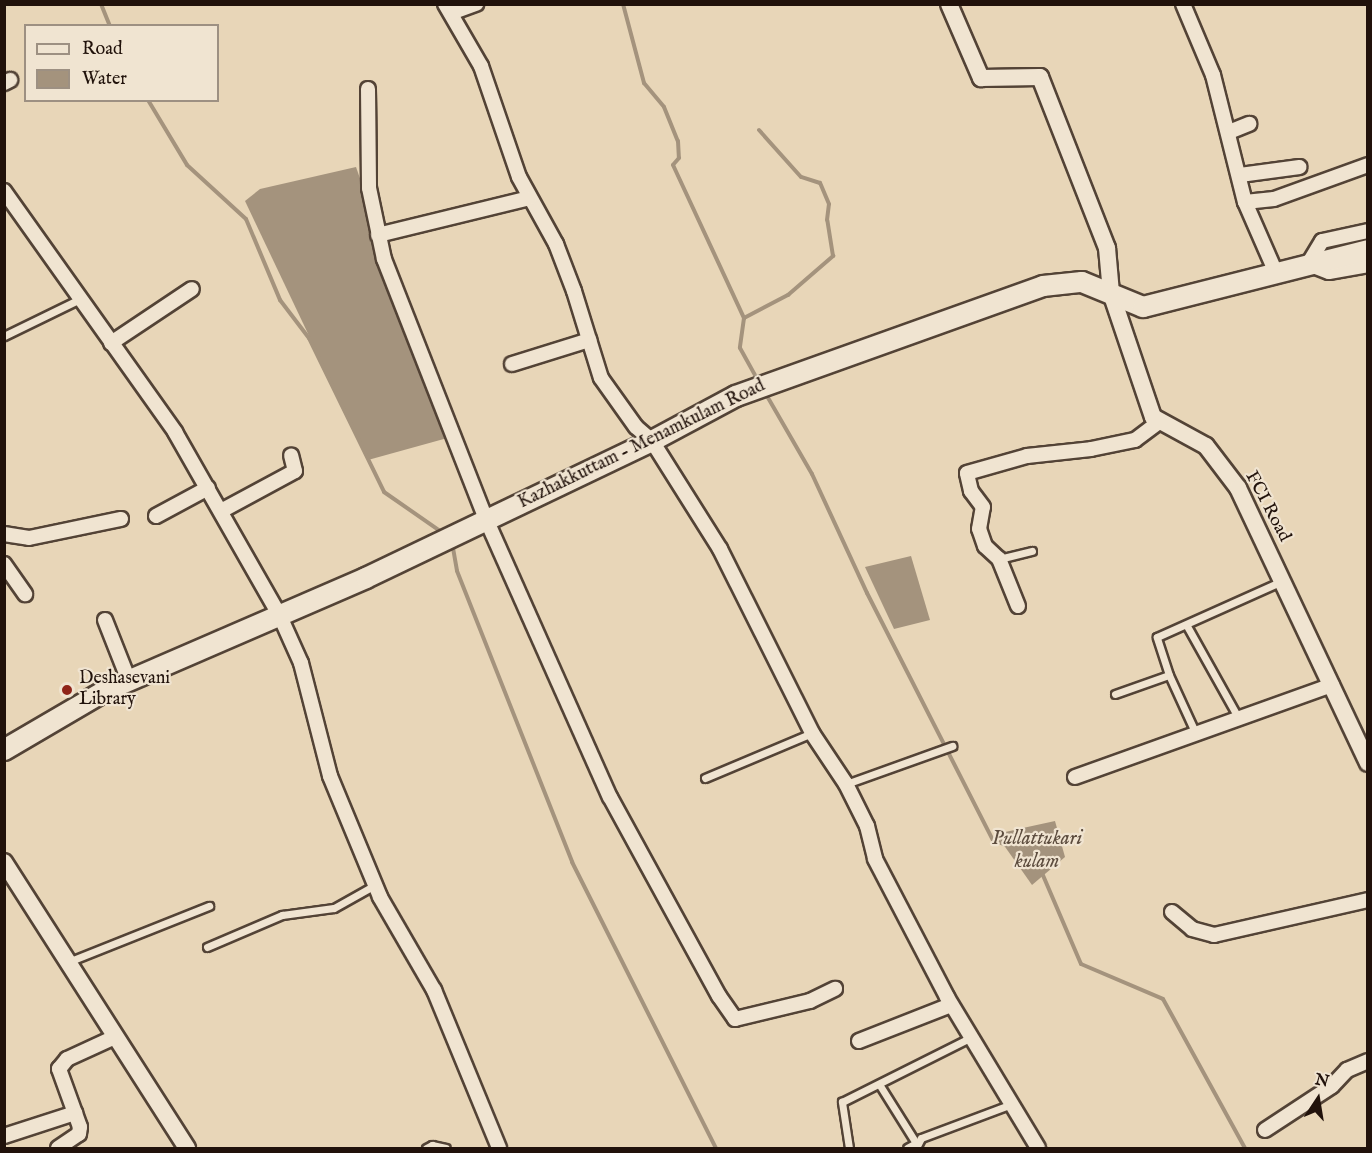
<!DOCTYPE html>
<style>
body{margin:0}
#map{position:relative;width:1372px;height:1153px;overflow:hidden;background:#e8d6b8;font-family:"IM FELL English",serif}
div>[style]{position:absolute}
.water>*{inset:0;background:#a4937d}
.stream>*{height:4px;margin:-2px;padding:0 2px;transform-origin:2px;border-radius:2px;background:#a4937d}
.roads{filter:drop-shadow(2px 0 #534336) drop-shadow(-2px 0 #534336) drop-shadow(0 2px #534336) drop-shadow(0 -2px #534336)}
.service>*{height:7px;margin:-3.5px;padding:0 3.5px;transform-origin:3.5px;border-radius:3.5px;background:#f0e4d1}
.minor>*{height:14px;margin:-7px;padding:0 7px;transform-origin:7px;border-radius:7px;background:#f0e4d1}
.tertiary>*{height:16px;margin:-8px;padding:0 8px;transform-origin:8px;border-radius:8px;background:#f0e4d1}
.secondary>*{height:20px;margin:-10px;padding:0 10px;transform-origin:10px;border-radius:10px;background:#f0e4d1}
.dots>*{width:16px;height:16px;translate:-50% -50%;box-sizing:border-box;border:3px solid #f0e4d1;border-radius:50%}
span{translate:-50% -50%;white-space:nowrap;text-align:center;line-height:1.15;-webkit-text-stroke:4.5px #f0e4d1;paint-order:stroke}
.street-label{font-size:18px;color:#21120b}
.poi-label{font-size:18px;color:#21120b}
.left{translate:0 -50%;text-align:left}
.water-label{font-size:20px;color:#5c4c3e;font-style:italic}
.frame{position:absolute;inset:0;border:6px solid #21120b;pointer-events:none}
.legend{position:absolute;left:24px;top:24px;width:195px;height:78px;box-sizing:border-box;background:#f0e4d1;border:2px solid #9d9082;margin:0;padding:8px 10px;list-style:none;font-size:18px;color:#21120b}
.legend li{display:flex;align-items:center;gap:12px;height:30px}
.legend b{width:30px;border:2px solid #9d9082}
.north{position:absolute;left:1288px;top:1069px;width:60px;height:60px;-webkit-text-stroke:4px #f0e4d1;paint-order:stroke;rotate:12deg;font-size:16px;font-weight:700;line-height:24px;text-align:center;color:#21120b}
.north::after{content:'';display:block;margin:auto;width:21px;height:27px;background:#21120b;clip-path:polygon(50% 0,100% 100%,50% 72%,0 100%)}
</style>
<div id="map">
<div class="water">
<div style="clip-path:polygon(356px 167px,451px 437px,368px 460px,245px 201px,260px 189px)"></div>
<div style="clip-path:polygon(911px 556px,930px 620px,894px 629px,865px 567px)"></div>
<div style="clip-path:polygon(1055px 821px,1065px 857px,1032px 885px,996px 834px)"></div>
</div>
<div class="stream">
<div style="left:101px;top:4px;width:24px;rotate:68deg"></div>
<div style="left:623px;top:4px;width:82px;rotate:75.1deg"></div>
<div style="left:644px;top:83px;width:31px;rotate:50deg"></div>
<div style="left:664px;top:107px;width:37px;rotate:68deg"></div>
<div style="left:678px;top:141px;width:17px;rotate:87deg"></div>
<div style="left:679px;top:158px;width:9px;rotate:131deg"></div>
<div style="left:673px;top:165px;width:169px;rotate:65.1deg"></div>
<div style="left:744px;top:318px;width:50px;rotate:-27.6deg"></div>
<div style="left:788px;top:295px;width:60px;rotate:-40.9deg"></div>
<div style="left:833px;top:256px;width:36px;rotate:-99deg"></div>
<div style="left:827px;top:220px;width:16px;rotate:-83deg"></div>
<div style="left:829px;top:204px;width:23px;rotate:-113deg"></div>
<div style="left:820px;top:183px;width:20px;rotate:-162deg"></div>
<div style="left:801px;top:177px;width:63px;rotate:-131.8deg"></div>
<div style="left:148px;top:100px;width:76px;rotate:59deg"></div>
<div style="left:187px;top:165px;width:80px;rotate:42.5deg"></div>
<div style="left:246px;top:219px;width:88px;rotate:67.2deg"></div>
<div style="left:280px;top:300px;width:48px;rotate:52.7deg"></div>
<div style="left:309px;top:338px;width:171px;rotate:64deg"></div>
<div style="left:384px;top:492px;width:72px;rotate:34.8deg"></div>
<div style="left:744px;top:318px;width:30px;rotate:98deg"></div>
<div style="left:740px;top:348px;width:33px;rotate:61deg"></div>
<div style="left:767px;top:396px;width:90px;rotate:60deg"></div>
<div style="left:812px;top:474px;width:131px;rotate:65.2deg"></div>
<div style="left:867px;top:593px;width:277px;rotate:63deg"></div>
<div style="left:993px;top:840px;width:15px;rotate:20deg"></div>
<div style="left:453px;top:548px;width:23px;rotate:80deg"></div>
<div style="left:457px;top:571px;width:313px;rotate:68.4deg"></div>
<div style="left:572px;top:862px;width:320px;rotate:63.3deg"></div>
<div style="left:1042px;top:873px;width:99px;rotate:66.8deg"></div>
<div style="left:1081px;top:964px;width:89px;rotate:23.1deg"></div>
<div style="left:1163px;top:999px;width:170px;rotate:61.2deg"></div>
</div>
<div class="roads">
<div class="service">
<div style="left:4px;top:336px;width:85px;rotate:-26deg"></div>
<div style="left:999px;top:559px;width:34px;rotate:-14deg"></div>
<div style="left:1187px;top:626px;width:107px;rotate:60.8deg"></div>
<div style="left:1115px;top:694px;width:57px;rotate:-19.4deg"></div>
<div style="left:1196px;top:734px;width:65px;rotate:-114.6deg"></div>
<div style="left:1169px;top:675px;width:40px;rotate:-108deg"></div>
<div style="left:1157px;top:637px;width:137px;rotate:-24.1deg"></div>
<div style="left:705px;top:778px;width:116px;rotate:-22.8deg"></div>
<div style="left:846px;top:784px;width:113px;rotate:-19.7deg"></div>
<div style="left:207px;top:947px;width:82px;rotate:-23.1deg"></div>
<div style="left:282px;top:915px;width:52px;rotate:-7.7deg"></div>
<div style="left:334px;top:908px;width:47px;rotate:-29.3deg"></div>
<div style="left:68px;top:962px;width:152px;rotate:-21.7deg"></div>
<div style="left:879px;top:1084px;width:70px;rotate:57.9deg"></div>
<div style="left:916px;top:1143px;width:10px;rotate:151deg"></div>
<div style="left:426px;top:1148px;width:7px;rotate:-27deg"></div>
<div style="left:432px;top:1145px;width:14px;rotate:12deg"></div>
<div style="left:849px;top:1148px;width:47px;rotate:-98.7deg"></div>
<div style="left:842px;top:1102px;width:143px;rotate:-26.6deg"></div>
<div style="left:916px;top:1148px;width:11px;rotate:-63deg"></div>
<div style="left:921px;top:1138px;width:97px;rotate:-20.5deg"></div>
</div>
<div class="minor">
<div style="left:445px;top:4px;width:72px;rotate:59.9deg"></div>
<div style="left:481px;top:66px;width:117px;rotate:71.1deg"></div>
<div style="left:519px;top:177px;width:77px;rotate:61.1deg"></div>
<div style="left:556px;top:244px;width:50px;rotate:69deg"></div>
<div style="left:574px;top:291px;width:91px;rotate:72.8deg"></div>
<div style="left:601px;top:378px;width:60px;rotate:54.5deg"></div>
<div style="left:636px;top:427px;width:21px;rotate:41deg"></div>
<div style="left:652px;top:441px;width:128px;rotate:57.8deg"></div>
<div style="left:720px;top:549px;width:206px;rotate:63.4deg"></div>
<div style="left:812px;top:733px;width:61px;rotate:56.3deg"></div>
<div style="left:846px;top:784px;width:47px;rotate:63.4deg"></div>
<div style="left:867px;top:826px;width:34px;rotate:76deg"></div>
<div style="left:875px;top:859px;width:156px;rotate:62.4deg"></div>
<div style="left:947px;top:997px;width:176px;rotate:58.9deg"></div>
<div style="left:1183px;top:4px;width:77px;rotate:67.1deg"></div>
<div style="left:1213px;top:75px;width:131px;rotate:75.9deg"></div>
<div style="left:1245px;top:202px;width:77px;rotate:66.4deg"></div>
<div style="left:451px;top:13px;width:27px;rotate:-20deg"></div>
<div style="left:4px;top:83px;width:7px;rotate:-27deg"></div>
<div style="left:368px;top:89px;width:99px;rotate:89.4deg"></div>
<div style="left:369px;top:188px;width:73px;rotate:78.1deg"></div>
<div style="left:384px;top:259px;width:279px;rotate:68.6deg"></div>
<div style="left:486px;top:519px;width:304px;rotate:66deg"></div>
<div style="left:610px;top:797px;width:227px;rotate:61.3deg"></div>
<div style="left:719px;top:996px;width:28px;rotate:55deg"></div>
<div style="left:735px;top:1019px;width:77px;rotate:-13.5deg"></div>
<div style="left:810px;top:1001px;width:28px;rotate:-26deg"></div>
<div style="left:1229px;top:132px;width:22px;rotate:-22deg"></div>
<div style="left:1240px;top:175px;width:60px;rotate:-7.7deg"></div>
<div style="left:4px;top:191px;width:296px;rotate:54.6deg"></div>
<div style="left:175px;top:432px;width:210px;rotate:60.3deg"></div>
<div style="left:279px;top:614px;width:54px;rotate:65.8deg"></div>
<div style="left:301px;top:663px;width:117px;rotate:75.6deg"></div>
<div style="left:330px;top:776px;width:131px;rotate:67.5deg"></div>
<div style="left:380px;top:897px;width:108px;rotate:59.9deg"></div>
<div style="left:434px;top:990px;width:171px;rotate:67.6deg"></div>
<div style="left:1245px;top:202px;width:29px;rotate:-6deg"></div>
<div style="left:1274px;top:199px;width:100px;rotate:-19.9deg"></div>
<div style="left:1368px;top:231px;width:47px;rotate:167.7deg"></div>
<div style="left:1322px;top:241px;width:27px;rotate:121deg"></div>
<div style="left:1308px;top:264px;width:22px;rotate:21deg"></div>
<div style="left:1329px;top:272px;width:40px;rotate:-10deg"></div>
<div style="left:378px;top:235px;width:156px;rotate:-13.7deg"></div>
<div style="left:111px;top:343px;width:97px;rotate:-33.7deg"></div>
<div style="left:512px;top:364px;width:81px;rotate:-17.3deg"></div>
<div style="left:221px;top:511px;width:84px;rotate:-28.4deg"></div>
<div style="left:295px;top:471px;width:16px;rotate:-104deg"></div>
<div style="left:156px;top:516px;width:59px;rotate:-28.3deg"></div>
<div style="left:4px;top:534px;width:25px;rotate:9deg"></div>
<div style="left:29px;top:538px;width:94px;rotate:-11.7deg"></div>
<div style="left:4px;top:564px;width:37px;rotate:55deg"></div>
<div style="left:1018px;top:606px;width:51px;rotate:-112deg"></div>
<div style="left:999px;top:559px;width:19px;rotate:-137deg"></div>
<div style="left:985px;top:546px;width:18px;rotate:-109deg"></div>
<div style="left:979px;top:529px;width:22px;rotate:-80deg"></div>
<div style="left:983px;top:507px;width:20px;rotate:-127deg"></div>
<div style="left:971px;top:491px;width:18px;rotate:-103deg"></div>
<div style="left:967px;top:473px;width:62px;rotate:-15.8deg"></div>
<div style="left:1027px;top:456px;width:64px;rotate:-6.2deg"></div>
<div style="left:1091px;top:449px;width:45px;rotate:-11.6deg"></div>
<div style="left:1135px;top:440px;width:31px;rotate:-37deg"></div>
<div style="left:105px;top:620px;width:66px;rotate:68.5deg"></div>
<div style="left:1075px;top:777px;width:273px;rotate:-19.7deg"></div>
<div style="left:1172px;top:912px;width:26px;rotate:40deg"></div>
<div style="left:1192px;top:929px;width:23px;rotate:15deg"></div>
<div style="left:1214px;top:935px;width:158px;rotate:-12.8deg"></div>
<div style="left:859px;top:1041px;width:99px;rotate:-21.4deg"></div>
<div style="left:1265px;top:1130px;width:80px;rotate:-33.3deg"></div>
<div style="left:1332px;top:1086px;width:22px;rotate:-47deg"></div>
<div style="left:1347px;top:1070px;width:23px;rotate:-23deg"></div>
<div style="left:4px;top:1136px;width:75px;rotate:-17.9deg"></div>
<div style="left:58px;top:1148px;width:25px;rotate:-34deg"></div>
<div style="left:79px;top:1134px;width:7px;rotate:-82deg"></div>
<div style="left:80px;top:1127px;width:62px;rotate:-109.9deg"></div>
<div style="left:59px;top:1069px;width:13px;rotate:-51deg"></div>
<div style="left:67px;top:1059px;width:53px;rotate:-24.6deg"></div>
</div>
<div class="tertiary">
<div style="left:949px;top:4px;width:81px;rotate:66.6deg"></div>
<div style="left:981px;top:78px;width:59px;rotate:-1deg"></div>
<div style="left:1040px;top:77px;width:184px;rotate:68.6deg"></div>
<div style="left:1107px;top:248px;width:45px;rotate:84.9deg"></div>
<div style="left:1111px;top:293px;width:131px;rotate:71.3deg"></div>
<div style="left:1153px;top:417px;width:60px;rotate:28.7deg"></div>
<div style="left:1206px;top:446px;width:53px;rotate:52.7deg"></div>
<div style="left:1238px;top:488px;width:304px;rotate:64.7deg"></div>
<div style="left:4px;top:862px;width:340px;rotate:57.4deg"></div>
</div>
<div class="secondary">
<div style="left:4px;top:750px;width:117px;rotate:-30.3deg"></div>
<div style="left:105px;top:691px;width:284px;rotate:-23.4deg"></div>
<div style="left:366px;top:578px;width:317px;rotate:-25.6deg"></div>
<div style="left:652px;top:441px;width:95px;rotate:-28.2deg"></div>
<div style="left:736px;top:396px;width:326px;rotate:-19.7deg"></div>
<div style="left:1043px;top:286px;width:39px;rotate:-6deg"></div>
<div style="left:1082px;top:282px;width:66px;rotate:22.3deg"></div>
<div style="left:1143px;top:307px;width:232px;rotate:-14.2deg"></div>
</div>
</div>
<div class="dots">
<div style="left:67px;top:690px;background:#8f2418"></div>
</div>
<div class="street-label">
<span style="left:642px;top:445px;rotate:-26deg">Kazhakkuttam - Menamkulam Road</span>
<span style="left:1267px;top:507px;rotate:62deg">FCI Road</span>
</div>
<div class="poi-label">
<span class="left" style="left:79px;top:690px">Deshasevani<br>Library</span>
</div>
<div class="water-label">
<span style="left:1037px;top:850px">Pullattukari<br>kulam</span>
</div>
<div class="frame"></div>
<ul class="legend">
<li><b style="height:8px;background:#f0e4d1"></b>Road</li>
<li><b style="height:16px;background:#a4937d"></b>Water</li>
</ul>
<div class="north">N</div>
</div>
